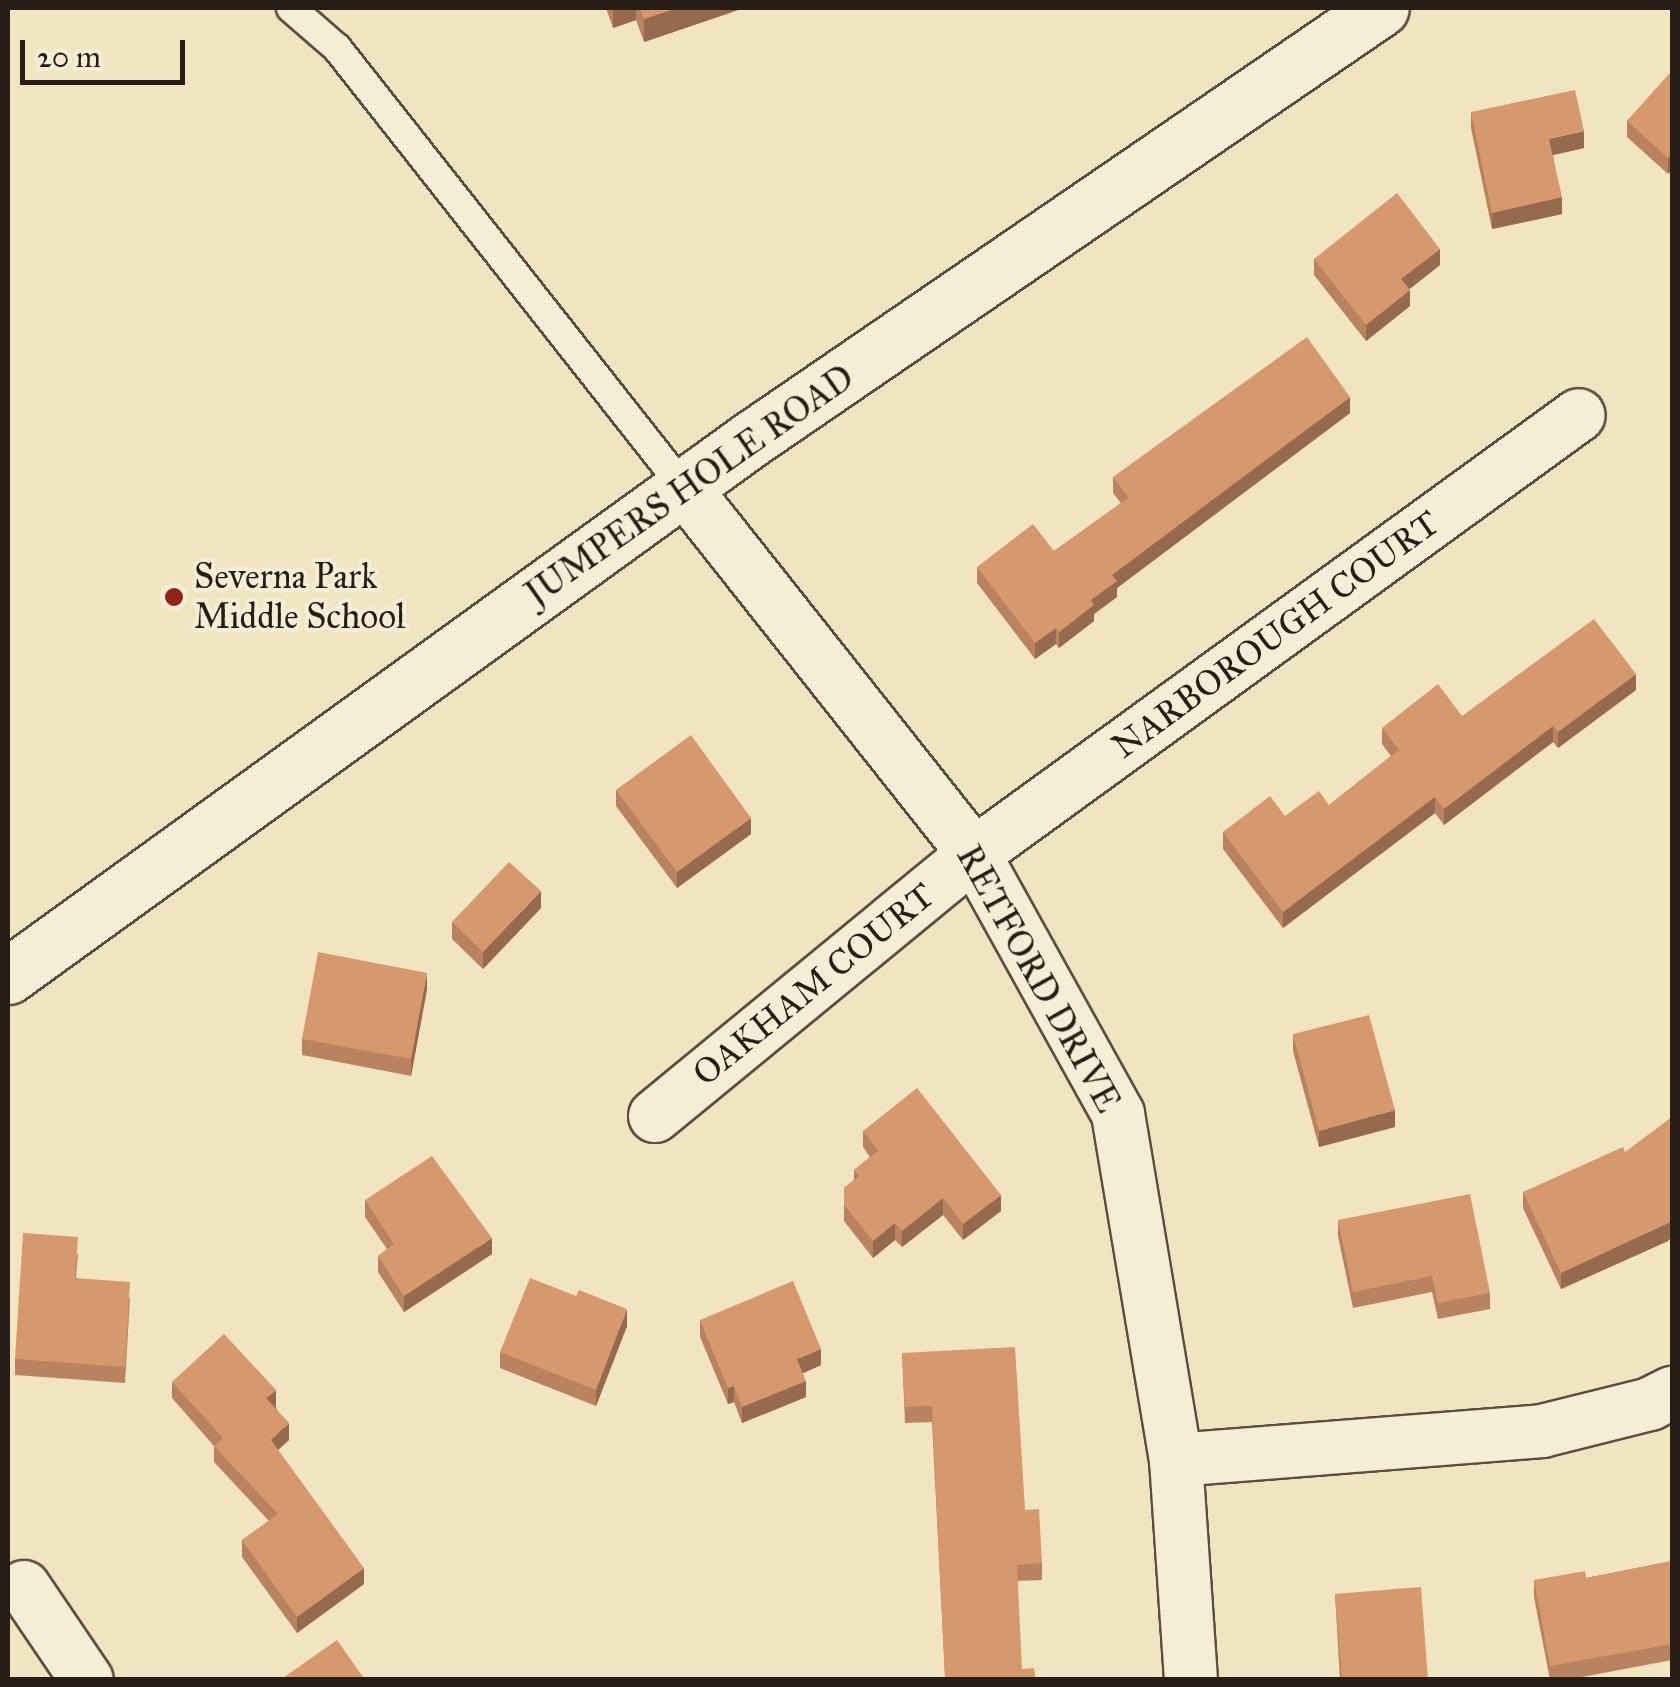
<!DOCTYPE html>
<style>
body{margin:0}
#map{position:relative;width:1680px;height:1687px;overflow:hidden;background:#f1e4c0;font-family:"IM FELL Great Primer",serif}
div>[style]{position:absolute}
.roads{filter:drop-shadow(2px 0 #5a4f3f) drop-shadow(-2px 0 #5a4f3f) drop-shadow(0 2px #5a4f3f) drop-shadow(0 -2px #5a4f3f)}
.service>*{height:28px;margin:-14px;padding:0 14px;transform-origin:14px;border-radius:14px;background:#f6edd6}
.minor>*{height:52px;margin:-26px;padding:0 26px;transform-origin:26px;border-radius:26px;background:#f6edd6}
.secondary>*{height:55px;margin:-27.5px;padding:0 27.5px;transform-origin:27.5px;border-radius:27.5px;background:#f6edd6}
.wall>*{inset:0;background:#b8835e}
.shaded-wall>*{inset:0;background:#966a4c}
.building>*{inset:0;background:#d6986d}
.dots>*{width:28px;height:28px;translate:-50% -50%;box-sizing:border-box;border:5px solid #f6edd6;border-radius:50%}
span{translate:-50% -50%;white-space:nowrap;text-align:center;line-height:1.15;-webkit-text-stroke:8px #f6edd6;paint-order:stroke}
.street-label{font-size:35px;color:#271d14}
.poi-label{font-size:35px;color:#271d14}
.left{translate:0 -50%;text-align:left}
.frame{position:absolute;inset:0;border:10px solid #271d14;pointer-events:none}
.scale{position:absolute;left:20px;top:40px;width:165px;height:45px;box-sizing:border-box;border:5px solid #271d14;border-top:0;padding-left:12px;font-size:30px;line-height:35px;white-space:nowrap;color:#271d14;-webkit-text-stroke:8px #f6edd6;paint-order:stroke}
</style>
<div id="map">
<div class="roads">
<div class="service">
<div style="left:291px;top:8px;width:61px;rotate:41deg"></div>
<div style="left:337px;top:48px;width:560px;rotate:51.74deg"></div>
</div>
<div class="minor">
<div style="left:684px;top:488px;width:467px;rotate:51.6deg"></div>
<div style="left:974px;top:854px;width:297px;rotate:61deg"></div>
<div style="left:1118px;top:1114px;width:351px;rotate:80.5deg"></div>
<div style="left:1176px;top:1460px;width:221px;rotate:86.1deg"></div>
<div style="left:655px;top:1116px;width:413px;rotate:-39.4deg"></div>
<div style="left:974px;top:854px;width:747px;rotate:-35.97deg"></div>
<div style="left:1176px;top:1460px;width:367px;rotate:-4.5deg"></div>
<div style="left:1542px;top:1431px;width:111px;rotate:-14deg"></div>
<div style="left:1650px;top:1404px;width:25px;rotate:-27deg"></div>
<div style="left:24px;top:1587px;width:112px;rotate:55.9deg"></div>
</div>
<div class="secondary">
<div style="left:8px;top:976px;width:917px;rotate:-35.86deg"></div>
<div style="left:751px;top:439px;width:763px;rotate:-34.38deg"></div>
</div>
</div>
<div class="wall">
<div style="clip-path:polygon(606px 8px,744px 8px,644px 42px,636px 20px,613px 28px)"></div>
<div style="clip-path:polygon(1672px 71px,1672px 169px,1668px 174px,1627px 137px,1627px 121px)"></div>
<div style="clip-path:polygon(1471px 112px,1584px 148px,1553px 155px,1562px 214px,1492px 229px,1471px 128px)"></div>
<div style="clip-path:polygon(1314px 259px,1440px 265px,1409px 289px,1410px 306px,1366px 341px,1314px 275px)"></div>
<div style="clip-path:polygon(1350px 413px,1117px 588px,1117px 597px,1094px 614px,1094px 621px,1059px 648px,1056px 644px,1035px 659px,977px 583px,977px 567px,1054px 551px,1121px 503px,1113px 493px,1113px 477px)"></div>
<div style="clip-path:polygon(1636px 690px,1558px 748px,1553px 742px,1444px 825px,1435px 813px,1283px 928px,1223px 849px,1223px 832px,1329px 805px,1391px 756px,1382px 744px,1382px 728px)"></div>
<div style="clip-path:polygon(616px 790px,751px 834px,677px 888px,616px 806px)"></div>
<div style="clip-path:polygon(541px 908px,483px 969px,452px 939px,452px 922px)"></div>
<div style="clip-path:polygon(427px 989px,411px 1076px,302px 1055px,302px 1039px)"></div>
<div style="clip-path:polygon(1293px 1034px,1395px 1127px,1319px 1147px,1293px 1051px)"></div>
<div style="clip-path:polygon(863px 1131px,1001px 1211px,963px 1240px,943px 1215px,902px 1247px,895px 1240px,873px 1258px,844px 1221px,844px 1188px,854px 1180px,854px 1170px,870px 1157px,863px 1147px)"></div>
<div style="clip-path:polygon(1523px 1192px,1668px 1241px,1561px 1289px,1523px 1208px)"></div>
<div style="clip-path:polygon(365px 1200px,492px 1254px,404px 1312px,378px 1272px,378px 1256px,387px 1249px,365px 1217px)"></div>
<div style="clip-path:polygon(1338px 1220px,1490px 1293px,1490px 1309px,1438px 1319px,1432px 1292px,1353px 1308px,1338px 1236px)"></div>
<div style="clip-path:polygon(78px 1253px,76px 1278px,130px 1298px,125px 1383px,15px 1375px,15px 1359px)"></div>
<div style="clip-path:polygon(700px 1320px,821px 1365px,803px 1373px,806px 1397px,742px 1423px,734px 1402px,728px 1404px,700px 1337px)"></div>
<div style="clip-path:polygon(627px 1326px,596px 1406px,500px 1368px,500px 1352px)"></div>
<div style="clip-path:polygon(902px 1353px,1025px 1510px,1042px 1563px,1042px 1580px,1018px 1581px,945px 1677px,932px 1422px,905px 1423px)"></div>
<div style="clip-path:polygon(172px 1382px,276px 1407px,289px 1440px,278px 1450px,364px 1584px,297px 1633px,242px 1557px,242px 1540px,269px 1521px,214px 1462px,214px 1446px,172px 1398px)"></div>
<div style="clip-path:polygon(1672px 1561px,1672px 1660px,1566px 1680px,1550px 1680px,1534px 1597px,1534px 1580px,1586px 1578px)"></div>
<div style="clip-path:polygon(1335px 1594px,1428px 1680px,1340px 1680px)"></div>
</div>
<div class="shaded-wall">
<div style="clip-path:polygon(613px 8px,636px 8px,636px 20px,613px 28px)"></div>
<div style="clip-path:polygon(677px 8px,744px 8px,644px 42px,644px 19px)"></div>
<div style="clip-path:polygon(1584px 131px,1584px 148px,1549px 156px,1549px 139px)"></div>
<div style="clip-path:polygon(1672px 153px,1672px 169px,1668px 174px,1668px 158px)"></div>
<div style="clip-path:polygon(1562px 197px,1562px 214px,1492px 229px,1492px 213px)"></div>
<div style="clip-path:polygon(1440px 249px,1440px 265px,1401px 296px,1401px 279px)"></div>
<div style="clip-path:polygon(1410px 290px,1410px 306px,1366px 341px,1366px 325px)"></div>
<div style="clip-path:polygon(1350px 397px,1350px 413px,1117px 588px,1117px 597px,1094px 614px,1094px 621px,1059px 648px,1059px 632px,1091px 600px,1112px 575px)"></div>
<div style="clip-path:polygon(1056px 628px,1056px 644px,1035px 659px,1035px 643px)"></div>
<div style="clip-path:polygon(1636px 674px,1636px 690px,1558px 748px,1558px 732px)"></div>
<div style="clip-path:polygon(1553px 726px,1553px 742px,1444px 825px,1444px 809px)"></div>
<div style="clip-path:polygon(1435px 797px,1435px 813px,1283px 928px,1283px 912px)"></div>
<div style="clip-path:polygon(751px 818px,751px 834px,677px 888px,677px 872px)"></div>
<div style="clip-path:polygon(541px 891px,541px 908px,483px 969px,483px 952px)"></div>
<div style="clip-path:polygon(427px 973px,427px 989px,411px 1076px,411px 1059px)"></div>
<div style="clip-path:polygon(1395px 1110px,1395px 1127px,1319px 1147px,1319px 1131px)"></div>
<div style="clip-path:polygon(1001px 1195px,1001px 1211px,963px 1240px,963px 1224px)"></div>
<div style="clip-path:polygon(943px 1198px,943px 1215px,902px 1247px,902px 1231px)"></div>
<div style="clip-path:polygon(1672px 1221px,1672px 1237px,1668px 1241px,1561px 1289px,1561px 1273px)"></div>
<div style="clip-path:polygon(895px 1223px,895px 1240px,873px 1258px,873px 1241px)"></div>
<div style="clip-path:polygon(492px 1238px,492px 1254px,404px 1312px,404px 1296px)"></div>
<div style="clip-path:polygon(627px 1309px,627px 1326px,596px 1406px,596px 1390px)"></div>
<div style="clip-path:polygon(821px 1349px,821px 1365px,797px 1376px,797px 1359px)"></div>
<div style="clip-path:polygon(806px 1381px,806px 1397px,742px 1423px,742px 1407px)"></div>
<div style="clip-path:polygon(734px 1386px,734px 1402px,728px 1404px,728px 1388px)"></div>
<div style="clip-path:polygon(276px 1390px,276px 1407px,266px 1415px,266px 1398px)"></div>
<div style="clip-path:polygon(289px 1423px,289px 1440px,271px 1456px,271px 1440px)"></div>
<div style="clip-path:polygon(364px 1568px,364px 1584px,297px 1633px,297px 1617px)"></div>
</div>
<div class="building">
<div style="clip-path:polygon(640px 8px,677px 8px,644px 19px)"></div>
<div style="clip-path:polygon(1672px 71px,1672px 153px,1668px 158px,1627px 121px)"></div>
<div style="clip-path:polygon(1575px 90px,1584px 131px,1549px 139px,1562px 197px,1492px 213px,1471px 112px)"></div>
<div style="clip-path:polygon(1397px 193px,1440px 249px,1401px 279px,1410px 290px,1366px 325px,1314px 259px)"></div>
<div style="clip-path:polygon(1307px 337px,1350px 397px,1112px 575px,1117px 581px,1091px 600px,1094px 605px,1059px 632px,1056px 628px,1035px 643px,977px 567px,1033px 524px,1054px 551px,1129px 498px,1113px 477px)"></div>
<div style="clip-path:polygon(1594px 619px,1636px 674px,1558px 732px,1553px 726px,1444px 809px,1435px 797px,1283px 912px,1223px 832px,1270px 796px,1285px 816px,1319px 791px,1329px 805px,1399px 750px,1382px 728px,1438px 684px,1462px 716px)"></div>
<div style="clip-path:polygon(691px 735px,751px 818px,677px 872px,616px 790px)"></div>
<div style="clip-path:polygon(509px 862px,541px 891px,483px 952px,452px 922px)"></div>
<div style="clip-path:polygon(318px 952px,427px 973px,411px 1059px,302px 1039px)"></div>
<div style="clip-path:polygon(1369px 1015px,1395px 1110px,1319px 1131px,1293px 1034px)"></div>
<div style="clip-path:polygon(917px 1088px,1001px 1195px,963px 1224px,943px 1198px,902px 1231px,895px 1223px,873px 1241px,844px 1205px,844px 1188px,859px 1176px,854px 1170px,878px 1151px,863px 1131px)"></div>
<div style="clip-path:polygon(1672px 1117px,1672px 1221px,1561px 1273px,1523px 1192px,1623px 1147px,1625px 1152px)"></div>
<div style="clip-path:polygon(432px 1156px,492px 1238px,404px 1296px,378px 1256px,394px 1244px,365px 1200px)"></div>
<div style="clip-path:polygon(1470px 1194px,1490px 1293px,1438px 1303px,1432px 1276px,1353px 1292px,1338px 1220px)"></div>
<div style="clip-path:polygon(23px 1233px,78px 1237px,75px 1278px,130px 1282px,125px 1367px,15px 1359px)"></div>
<div style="clip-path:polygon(530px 1278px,576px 1296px,579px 1290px,627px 1309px,596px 1390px,500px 1352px)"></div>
<div style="clip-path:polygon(793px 1281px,821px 1349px,797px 1359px,806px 1381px,742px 1407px,734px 1386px,728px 1388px,700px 1320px)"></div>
<div style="clip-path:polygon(224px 1334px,276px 1390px,266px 1398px,289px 1423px,271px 1440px,364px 1568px,297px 1617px,242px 1540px,278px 1514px,214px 1446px,223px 1438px,172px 1382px)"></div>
<div style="clip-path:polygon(1015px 1347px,1025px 1510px,1039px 1509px,1042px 1563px,1017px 1565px,1022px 1669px,1034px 1668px,1036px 1680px,925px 1680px,945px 1677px,932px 1406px,905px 1407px,902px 1353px)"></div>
<div style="clip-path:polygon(1672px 1561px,1672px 1644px,1550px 1666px,1534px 1580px,1585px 1571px,1586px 1578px)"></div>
<div style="clip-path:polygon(1421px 1587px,1428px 1680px,1342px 1680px,1335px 1594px)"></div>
<div style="clip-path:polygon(337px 1640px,365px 1680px,280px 1680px)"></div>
</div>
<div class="dots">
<div style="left:174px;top:597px;background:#8f2418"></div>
</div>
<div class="street-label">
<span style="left:690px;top:486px;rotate:-35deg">JUMPERS HOLE ROAD</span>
<span style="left:1276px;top:635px;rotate:-36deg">NARBOROUGH COURT</span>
<span style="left:1038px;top:979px;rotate:61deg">RETFORD DRIVE</span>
<span style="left:814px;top:985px;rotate:-39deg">OAKHAM COURT</span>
</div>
<div class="poi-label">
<span class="left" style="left:194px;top:597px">Severna Park<br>Middle School</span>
</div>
<div class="frame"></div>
<div class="scale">20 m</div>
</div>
